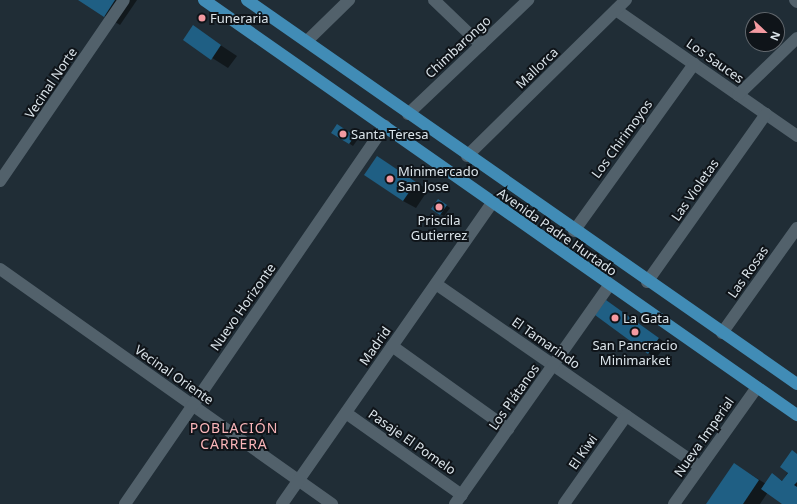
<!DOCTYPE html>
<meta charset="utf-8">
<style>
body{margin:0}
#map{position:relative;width:797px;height:504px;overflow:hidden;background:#202d36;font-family:"Noto Sans",sans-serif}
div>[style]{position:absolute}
.shadow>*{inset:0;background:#0007}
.building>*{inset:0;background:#1f5f84}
.minor>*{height:12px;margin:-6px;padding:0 6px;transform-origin:6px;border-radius:6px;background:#52616b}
.major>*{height:12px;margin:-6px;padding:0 6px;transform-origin:6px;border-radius:6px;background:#418cb6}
.dots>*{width:11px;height:11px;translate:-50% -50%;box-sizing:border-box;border:2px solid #0f1419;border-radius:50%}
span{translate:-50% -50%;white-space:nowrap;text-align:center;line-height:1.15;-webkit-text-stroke:4px #0f1419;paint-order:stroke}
.poi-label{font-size:13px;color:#dbe4ea}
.left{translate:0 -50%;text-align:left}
.street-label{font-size:13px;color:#dbe4ea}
.neighbourhood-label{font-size:14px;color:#fab5b9;letter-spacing:1px}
.north{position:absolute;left:745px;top:12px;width:40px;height:40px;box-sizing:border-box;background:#0f1419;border:1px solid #61676d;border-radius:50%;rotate:112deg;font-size:11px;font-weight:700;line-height:16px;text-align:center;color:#dbe4ea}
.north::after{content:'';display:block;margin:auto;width:14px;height:18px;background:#f49aa1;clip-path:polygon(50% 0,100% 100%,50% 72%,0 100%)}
</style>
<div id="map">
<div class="shadow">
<div style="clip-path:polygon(80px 0,137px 0,120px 25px)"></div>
<div style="clip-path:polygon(193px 27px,237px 56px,228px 68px,184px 40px)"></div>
<div style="clip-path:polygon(341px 128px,358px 139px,353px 146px,333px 132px)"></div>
<div style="clip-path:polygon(390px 165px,428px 190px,416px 208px,403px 201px)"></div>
<div style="clip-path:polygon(442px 202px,450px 208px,444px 216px,440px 214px)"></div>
<div style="clip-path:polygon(607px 301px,667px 344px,656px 358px,648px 353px)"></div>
<div style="clip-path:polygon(797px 454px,797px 504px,784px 504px,768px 492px,760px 504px,708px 504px,734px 464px,766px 484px,772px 475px,783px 481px)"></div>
</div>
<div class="building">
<div style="clip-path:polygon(78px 0,115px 0,104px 17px)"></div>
<div style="clip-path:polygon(193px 25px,221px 45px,211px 60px,183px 40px)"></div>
<div style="clip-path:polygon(337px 124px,355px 136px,349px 144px,331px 133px)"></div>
<div style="clip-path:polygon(377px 156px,416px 182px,403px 201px,364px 175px)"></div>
<div style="clip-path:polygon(438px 199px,447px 205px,440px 215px,431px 209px)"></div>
<div style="clip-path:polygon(606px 300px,659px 338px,648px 354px,595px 315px)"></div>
<div style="clip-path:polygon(792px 450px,797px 454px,797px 482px,794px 485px,797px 487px,797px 504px,782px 504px,761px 489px,772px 473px,782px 481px,788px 473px,780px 467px)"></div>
<div style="clip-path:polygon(734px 463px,759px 480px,743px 504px,706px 504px)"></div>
</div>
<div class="minor">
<div style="left:434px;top:0;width:65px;rotate:43.8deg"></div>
<div style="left:795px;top:0;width:3px;rotate:45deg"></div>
<div style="left:616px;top:10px;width:221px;rotate:34.8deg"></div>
<div style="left:307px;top:41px;width:59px;rotate:-44.3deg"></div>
<div style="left:738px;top:95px;width:82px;rotate:-44deg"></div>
<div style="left:408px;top:114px;width:166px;rotate:-43.5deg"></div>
<div style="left:467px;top:156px;width:223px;rotate:-44.5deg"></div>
<div style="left:0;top:181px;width:219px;rotate:-55.6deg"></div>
<div style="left:574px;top:231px;width:206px;rotate:-54.3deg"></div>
<div style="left:0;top:269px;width:407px;rotate:35.3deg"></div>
<div style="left:647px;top:282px;width:206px;rotate:-54.7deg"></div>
<div style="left:436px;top:284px;width:321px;rotate:34.7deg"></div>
<div style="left:722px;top:333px;width:129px;rotate:-54.5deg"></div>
<div style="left:392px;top:346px;width:143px;rotate:35.6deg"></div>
<div style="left:346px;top:413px;width:142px;rotate:35.3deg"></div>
<div style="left:125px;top:504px;width:459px;rotate:-55.5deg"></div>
<div style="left:282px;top:504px;width:367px;rotate:-55.1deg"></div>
<div style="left:455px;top:504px;width:267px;rotate:-54.8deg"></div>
<div style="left:564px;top:504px;width:108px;rotate:-54.8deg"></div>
<div style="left:674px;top:504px;width:143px;rotate:-54.6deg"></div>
</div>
<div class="major">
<div style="left:204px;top:0;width:724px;rotate:34.99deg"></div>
<div style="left:247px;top:0;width:671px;rotate:34.92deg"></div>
</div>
<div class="dots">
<div style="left:202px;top:18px;background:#f49aa1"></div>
<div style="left:343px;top:134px;background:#f49aa1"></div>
<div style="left:390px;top:179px;background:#f49aa1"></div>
<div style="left:439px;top:207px;background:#f49aa1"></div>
<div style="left:615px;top:318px;background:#f49aa1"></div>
<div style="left:635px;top:332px;background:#f49aa1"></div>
</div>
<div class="poi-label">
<span class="left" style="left:210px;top:18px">Funeraria</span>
<span class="left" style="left:351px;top:134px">Santa Teresa</span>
<span class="left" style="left:398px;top:179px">Minimercado<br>San Jose</span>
<span style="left:439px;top:228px">Priscila<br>Gutierrez</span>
<span class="left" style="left:623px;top:318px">La Gata</span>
<span style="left:635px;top:353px">San Pancracio<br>Minimarket</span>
</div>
<div class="street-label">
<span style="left:458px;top:47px;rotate:-43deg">Chimbarongo</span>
<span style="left:715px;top:61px;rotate:35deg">Los Sauces</span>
<span style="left:537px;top:68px;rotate:-44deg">Mallorca</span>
<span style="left:51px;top:83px;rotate:-56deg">Vecinal Norte</span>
<span style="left:622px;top:139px;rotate:-54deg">Los Chirimoyos</span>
<span style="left:695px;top:190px;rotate:-55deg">Las Violetas</span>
<span style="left:557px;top:232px;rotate:35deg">Avenida Padre Hurtado</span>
<span style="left:748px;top:272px;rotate:-55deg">Las Rosas</span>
<span style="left:243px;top:307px;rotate:-55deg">Nuevo Horizonte</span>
<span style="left:546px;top:343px;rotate:35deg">El Tamarindo</span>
<span style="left:375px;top:346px;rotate:-55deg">Madrid</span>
<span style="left:174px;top:375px;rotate:35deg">Vecinal Oriente</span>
<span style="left:514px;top:397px;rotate:-55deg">Los Plátanos</span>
<span style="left:704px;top:437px;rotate:-55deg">Nueva Imperial</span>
<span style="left:412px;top:442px;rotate:35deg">Pasaje El Pomelo</span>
<span style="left:583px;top:452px;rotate:-55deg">El Kiwi</span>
</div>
<div class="neighbourhood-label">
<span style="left:234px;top:436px">POBLACIÓN<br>CARRERA</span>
</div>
<div class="north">N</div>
</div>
